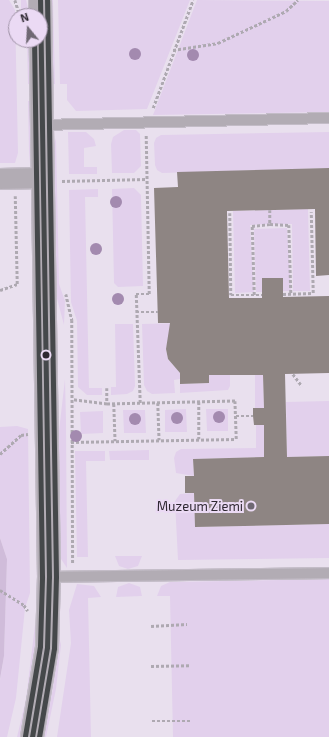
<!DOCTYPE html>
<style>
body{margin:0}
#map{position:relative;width:329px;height:737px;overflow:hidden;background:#e9e0ee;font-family:"Exo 2",sans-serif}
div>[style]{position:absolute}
.green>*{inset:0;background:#e2d0ec}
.forest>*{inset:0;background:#d0bcda}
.building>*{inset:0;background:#8e8583}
.path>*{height:2.5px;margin-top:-1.25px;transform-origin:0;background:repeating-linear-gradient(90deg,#aea9b1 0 3px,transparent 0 5px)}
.roads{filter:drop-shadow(1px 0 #c3bcc7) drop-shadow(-1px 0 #c3bcc7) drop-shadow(0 1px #c3bcc7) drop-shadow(0 -1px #c3bcc7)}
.service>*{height:10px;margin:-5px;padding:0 5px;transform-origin:5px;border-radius:5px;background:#b2acb4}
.minor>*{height:20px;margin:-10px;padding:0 10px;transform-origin:10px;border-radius:10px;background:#b2acb4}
.tertiary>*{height:22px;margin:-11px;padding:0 11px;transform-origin:11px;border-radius:11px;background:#b2acb4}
.bus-1>*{height:5px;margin:-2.5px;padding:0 2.5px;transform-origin:2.5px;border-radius:2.5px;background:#45484a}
.bus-2>*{height:5px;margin:-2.5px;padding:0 2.5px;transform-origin:2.5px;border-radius:2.5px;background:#45484a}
.bus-3>*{height:5px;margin:-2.5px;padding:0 2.5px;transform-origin:2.5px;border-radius:2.5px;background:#45484a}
.trees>*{width:12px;height:12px;margin:-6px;border-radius:50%;background:#a38aaf}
.dots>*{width:11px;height:11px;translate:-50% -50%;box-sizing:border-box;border:2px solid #ebdaf4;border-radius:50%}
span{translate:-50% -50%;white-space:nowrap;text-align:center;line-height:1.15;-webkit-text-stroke:4px #ebdaf4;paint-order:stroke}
.poi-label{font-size:13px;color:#2e2731}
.right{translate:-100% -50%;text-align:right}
.north{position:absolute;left:8px;top:8px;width:40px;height:40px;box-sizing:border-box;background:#ebdaf4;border:1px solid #9f92a6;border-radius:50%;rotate:342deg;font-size:11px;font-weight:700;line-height:16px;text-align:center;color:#2e2731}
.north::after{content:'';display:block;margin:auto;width:14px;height:18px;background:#6f6873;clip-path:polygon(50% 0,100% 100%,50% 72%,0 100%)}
</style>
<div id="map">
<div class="green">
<div style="clip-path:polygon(0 0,9px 0,15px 10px,18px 153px,15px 163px,0 163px)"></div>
<div style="clip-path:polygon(21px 0,26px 0,30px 16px,26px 16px,21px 9px)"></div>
<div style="clip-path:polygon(50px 0,53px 0,55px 84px,52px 84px)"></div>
<div style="clip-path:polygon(58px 0,190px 0,147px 109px,76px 111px,67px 100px,67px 84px,60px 84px)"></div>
<div style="clip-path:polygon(197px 0,329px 1px,329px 112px,153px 115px)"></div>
<div style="clip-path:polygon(27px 40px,31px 40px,32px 84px,28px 84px)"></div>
<div style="clip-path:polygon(28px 101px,32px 101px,30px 164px,29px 152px)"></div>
<div style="clip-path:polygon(124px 130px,136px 130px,140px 134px,141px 166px,134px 173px,112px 173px,111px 144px,113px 137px)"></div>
<div style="clip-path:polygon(68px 132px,86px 132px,94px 139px,96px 146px,84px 148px,84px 167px,97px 167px,97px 174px,69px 174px)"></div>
<div style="clip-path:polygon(329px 132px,329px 168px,162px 173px,157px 170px,155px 165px,154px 143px,156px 138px,161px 135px)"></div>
<div style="clip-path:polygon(56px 138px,59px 284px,65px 301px,64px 325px,55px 291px,53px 147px)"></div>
<div style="clip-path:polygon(134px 188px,141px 195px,143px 286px,118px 287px,114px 283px,112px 189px)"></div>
<div style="clip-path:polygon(98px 189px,98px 197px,85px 197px,89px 388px,102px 388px,102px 395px,87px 395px,78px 387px,77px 321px,71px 302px,69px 190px)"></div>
<div style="clip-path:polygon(308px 209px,310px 291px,293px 291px,292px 224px,270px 224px,250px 225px,254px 292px,235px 293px,233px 211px)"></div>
<div style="clip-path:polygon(287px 228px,291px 291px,283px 291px,283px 278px,262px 278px,262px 292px,256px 292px,254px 229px)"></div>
<div style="clip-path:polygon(182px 323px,171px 331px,166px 349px,168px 359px,180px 373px,180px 379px,174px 380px,175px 393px,152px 394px,147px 391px,144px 385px,142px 324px)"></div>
<div style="clip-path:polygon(115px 324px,133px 324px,135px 386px,133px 391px,127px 394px,111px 395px,111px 387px,116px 387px)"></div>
<div style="clip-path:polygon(230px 359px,230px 386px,228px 390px,180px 393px,180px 384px,209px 383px,209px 372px)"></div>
<div style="clip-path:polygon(255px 375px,263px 375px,264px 408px,255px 408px)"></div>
<div style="clip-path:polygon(65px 379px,66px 420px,67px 568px,59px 556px,57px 448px)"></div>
<div style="clip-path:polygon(329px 401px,329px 456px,287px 457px,286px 402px)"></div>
<div style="clip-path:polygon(186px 409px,187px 432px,165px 432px,165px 410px)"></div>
<div style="clip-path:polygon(206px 409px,228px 409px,228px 431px,207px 431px)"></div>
<div style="clip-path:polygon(123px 410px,145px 410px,146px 433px,124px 433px)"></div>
<div style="clip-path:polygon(103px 411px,103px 433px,81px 434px,80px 412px)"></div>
<div style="clip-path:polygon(256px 425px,264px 425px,264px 457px,193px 459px,194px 476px,176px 473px,174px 458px,176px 452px,181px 449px,256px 448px)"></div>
<div style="clip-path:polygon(17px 426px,28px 429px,30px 593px,25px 608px,16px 698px,7px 737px,0 737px,0 680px,4px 656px,7px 559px,0 538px,0 427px)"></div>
<div style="clip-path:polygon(149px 450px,149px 460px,110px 460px,109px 451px)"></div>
<div style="clip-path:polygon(75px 451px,105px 451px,105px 461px,86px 461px,88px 557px,77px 557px)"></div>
<div style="clip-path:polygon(194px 493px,195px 527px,329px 524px,329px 558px,178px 560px,175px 501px,180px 494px)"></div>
<div style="clip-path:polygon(115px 556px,142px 556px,138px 566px,128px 569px,119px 566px)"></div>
<div style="clip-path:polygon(329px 579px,329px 737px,173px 737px,170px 596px,157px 596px,161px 586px,170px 582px)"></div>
<div style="clip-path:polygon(129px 583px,140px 587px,142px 596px,116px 597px,118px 587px)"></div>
<div style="clip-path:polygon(77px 584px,94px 586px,101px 597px,88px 598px,91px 737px,57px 737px,71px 643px,69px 610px)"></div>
<div style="clip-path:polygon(35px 625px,38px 626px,37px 643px,21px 737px,17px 737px,26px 699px)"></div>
<div style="clip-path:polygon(58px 632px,61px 645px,56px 689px,46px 737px,43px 737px,53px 688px)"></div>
</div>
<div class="forest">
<div style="clip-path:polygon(0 538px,7px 559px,4px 656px,0 679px)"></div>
</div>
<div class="building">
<div style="clip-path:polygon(329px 168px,329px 275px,316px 276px,315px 209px,227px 211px,229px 298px,262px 298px,262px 278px,283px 278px,283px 297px,329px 296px,329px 373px,285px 374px,287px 457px,329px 456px,329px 524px,195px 527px,194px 493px,185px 493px,185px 476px,194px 476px,193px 459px,264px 457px,264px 425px,254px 425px,253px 416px,253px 408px,264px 408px,263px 375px,209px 375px,209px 383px,180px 384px,180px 373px,168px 359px,166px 349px,170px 323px,158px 323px,154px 188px,178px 187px,177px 172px)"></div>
</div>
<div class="path">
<div style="left:15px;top:0;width:13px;rotate:72deg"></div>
<div style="left:173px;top:50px;width:46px;rotate:-8.8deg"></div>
<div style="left:218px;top:43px;width:75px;rotate:-25.2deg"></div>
<div style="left:286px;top:11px;width:16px;rotate:-43deg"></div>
<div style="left:153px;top:108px;width:115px;rotate:-69.7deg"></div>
<div style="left:62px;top:181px;width:85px;rotate:-1.3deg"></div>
<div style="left:270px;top:210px;width:14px;rotate:90deg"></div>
<div style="left:230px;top:213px;width:82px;rotate:89.3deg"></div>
<div style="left:231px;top:295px;width:31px"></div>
<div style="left:0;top:290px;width:18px;rotate:-19deg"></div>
<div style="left:17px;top:284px;width:88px;rotate:-91.3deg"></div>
<div style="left:66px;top:294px;width:27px;rotate:77deg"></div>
<div style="left:72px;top:320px;width:244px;rotate:89.8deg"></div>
<div style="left:283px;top:294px;width:30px;rotate:-2deg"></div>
<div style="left:313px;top:293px;width:81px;rotate:-91.4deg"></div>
<div style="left:254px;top:295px;width:69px;rotate:-91.7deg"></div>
<div style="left:252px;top:226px;width:18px;rotate:-6deg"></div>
<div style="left:270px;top:224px;width:19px;rotate:3deg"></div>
<div style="left:289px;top:225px;width:69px;rotate:88.3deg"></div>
<div style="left:136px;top:312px;width:22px"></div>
<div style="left:293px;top:374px;width:15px;rotate:53deg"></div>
<div style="left:107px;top:388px;width:16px;rotate:90deg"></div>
<div style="left:199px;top:402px;width:37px;rotate:90deg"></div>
<div style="left:140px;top:403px;width:109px;rotate:-92.1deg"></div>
<div style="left:136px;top:294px;width:13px"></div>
<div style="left:149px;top:294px;width:159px;rotate:-91.1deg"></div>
<div style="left:158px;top:403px;width:37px;rotate:88deg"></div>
<div style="left:114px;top:404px;width:37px;rotate:88deg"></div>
<div style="left:236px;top:416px;width:17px"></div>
<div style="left:71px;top:442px;width:165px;rotate:-1deg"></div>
<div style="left:236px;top:439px;width:38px;rotate:-92deg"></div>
<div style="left:235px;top:401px;width:128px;rotate:178.7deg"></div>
<div style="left:107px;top:404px;width:34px;rotate:-173deg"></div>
<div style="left:0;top:454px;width:28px;rotate:-42deg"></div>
<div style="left:21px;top:435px;width:7px;rotate:-8deg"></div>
<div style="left:0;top:590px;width:28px;rotate:32deg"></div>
<div style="left:24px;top:605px;width:7px;rotate:56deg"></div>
<div style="left:151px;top:626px;width:36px;rotate:-3deg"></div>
<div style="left:151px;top:666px;width:39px;rotate:-1deg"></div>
<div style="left:152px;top:721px;width:39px"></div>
</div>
<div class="roads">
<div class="service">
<div style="left:42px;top:125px;width:287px;rotate:-1.4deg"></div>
<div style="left:49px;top:577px;width:280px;rotate:-0.8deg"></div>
</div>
<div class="minor">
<div style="left:0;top:179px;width:43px;rotate:-1.3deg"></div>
</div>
<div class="tertiary">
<div style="left:32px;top:737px;width:91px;rotate:-80.5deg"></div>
<div style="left:47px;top:647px;width:70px;rotate:-88.4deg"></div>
<div style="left:49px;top:577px;width:577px;rotate:-90.89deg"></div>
</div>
</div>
<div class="bus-1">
<div style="left:32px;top:737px;width:91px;rotate:-80.5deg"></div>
<div style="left:47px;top:647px;width:70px;rotate:-88.4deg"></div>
<div style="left:49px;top:577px;width:577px;rotate:-90.89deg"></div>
</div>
<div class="bus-2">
<div style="left:39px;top:737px;width:90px;rotate:-80.4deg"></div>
<div style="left:54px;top:648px;width:71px;rotate:-88.4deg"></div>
<div style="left:56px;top:577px;width:577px;rotate:-90.89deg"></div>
</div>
<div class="bus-3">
<div style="left:25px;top:736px;width:91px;rotate:-80.5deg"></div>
<div style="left:40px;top:646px;width:69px;rotate:-88.3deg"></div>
<div style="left:42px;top:577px;width:537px;rotate:-90.85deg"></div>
</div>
<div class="trees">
<div style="left:135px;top:54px"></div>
<div style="left:193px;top:55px"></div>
<div style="left:116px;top:202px"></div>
<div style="left:96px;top:249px"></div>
<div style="left:118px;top:299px"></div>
<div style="left:219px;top:417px"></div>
<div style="left:177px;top:418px"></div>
<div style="left:135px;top:419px"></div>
<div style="left:76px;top:436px"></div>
</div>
<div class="dots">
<div style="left:46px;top:355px;background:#2e2731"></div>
<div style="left:251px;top:506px;background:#6f6873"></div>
</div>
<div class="poi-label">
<span class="right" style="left:243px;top:506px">Muzeum Ziemi</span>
</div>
<div class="north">N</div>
</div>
